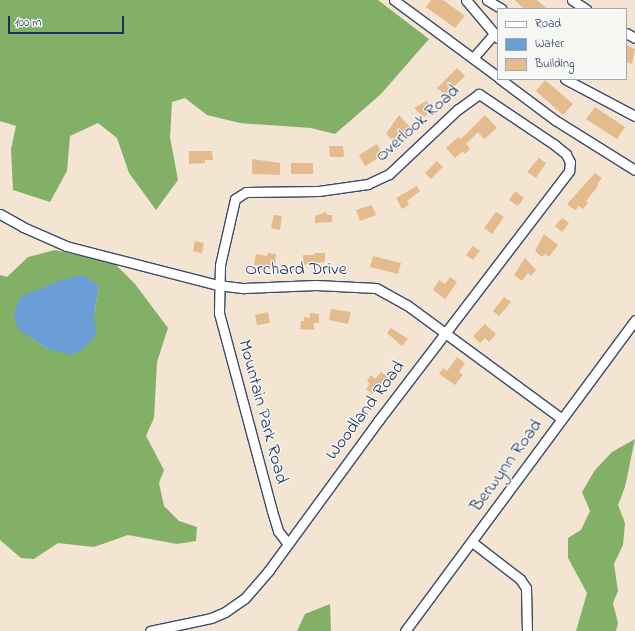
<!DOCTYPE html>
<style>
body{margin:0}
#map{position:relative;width:635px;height:631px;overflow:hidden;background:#f3e5d1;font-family:"Indie Flower",sans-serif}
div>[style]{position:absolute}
.forest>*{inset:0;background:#83b067}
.water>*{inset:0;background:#6b9dd6}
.building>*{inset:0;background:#e3bb8d}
.roads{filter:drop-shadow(1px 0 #3b4a6f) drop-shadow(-1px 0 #3b4a6f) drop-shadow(0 1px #3b4a6f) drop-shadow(0 -1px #3b4a6f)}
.minor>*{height:9px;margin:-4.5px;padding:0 4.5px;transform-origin:4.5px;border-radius:4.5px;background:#fff}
span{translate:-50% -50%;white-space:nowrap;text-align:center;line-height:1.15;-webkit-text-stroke:3px #f6f6f2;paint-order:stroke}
.street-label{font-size:18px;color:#1b2f5e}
.legend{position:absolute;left:497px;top:8px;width:130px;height:72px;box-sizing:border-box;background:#f6f6f2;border:1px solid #9ea6b7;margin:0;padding:5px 7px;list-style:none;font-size:12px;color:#1b2f5e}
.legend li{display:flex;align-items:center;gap:8px;height:20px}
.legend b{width:20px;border:1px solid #9ea6b7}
.scale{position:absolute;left:8px;top:16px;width:116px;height:18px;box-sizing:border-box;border:2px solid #1b2f5e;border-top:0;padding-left:5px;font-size:12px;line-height:14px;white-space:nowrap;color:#1b2f5e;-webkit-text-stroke:3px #f6f6f2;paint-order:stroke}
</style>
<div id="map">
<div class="forest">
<div style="clip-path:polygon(0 0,378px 0,429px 39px,381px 94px,335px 134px,311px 128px,240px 123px,207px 115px,185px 98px,172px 102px,170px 137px,178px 180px,156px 210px,129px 173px,117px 138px,98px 123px,70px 136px,67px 171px,50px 202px,13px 190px,11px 149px,16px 126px,0 121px)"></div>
<div style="clip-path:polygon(evenodd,55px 250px,114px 263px,135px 284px,168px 328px,157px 362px,154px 418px,146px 436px,164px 470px,159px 483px,164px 506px,179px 521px,197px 527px,196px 541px,177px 544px,128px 535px,94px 547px,58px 543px,34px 559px,21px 558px,0 540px,0 275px,7px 277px,28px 257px,55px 250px,99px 286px,94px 313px,48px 349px,19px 329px,99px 286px)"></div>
<div style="clip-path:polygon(635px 439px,625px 487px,618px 505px,625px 523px,623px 545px,614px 564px,618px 591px,613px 603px,618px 623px,616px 631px,576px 631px,587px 593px,568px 558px,568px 538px,581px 530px,590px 511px,582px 492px,595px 470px,612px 452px)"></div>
<div style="clip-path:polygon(330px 604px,331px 631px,297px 631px,305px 614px)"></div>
</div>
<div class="water">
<div style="clip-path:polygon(83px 275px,99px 286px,94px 313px,96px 335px,83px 349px,71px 355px,48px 349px,18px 329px,14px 314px,20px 297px,59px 281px)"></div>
</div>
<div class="building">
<div style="clip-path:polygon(431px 0,443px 0,465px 16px,455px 28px,426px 7px)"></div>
<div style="clip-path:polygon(515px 0,537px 0,547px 9px,524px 9px)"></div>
<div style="clip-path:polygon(626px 45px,635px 49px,632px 64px,626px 62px)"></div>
<div style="clip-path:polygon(457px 68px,465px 76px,445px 95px,437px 88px)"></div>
<div style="clip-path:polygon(545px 80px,573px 104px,563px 115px,536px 91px)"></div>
<div style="clip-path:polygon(426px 101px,433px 108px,424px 117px,414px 108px)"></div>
<div style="clip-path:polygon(595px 107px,625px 127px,617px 139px,586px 119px)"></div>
<div style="clip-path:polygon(399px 115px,410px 127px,394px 142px,386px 134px)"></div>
<div style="clip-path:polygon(485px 115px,497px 128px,484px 139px,478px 132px,466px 144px,470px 149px,465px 154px,463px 151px,455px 158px,446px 148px,458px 137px,461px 139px)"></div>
<div style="clip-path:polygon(377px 144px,383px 155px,365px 166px,359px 155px)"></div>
<div style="clip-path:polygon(329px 146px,343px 146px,344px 157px,330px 157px)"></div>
<div style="clip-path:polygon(189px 151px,212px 151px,213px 160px,205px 160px,205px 163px,189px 164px)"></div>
<div style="clip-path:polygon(539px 158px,546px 163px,536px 178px,527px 172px)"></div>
<div style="clip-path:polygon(252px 159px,280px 163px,280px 175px,252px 174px)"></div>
<div style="clip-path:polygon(437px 161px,443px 167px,431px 179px,425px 173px)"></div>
<div style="clip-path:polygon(291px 163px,313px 163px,313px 174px,291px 174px)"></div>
<div style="clip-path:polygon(595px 173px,602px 178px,597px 184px,598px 186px,586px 201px,588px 203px,583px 209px,579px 206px,575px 210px,567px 204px)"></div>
<div style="clip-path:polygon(417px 186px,420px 191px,407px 201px,409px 205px,402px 209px,396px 198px)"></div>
<div style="clip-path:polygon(515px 191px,524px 198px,518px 206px,509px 200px)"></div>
<div style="clip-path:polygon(372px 205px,376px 215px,360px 221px,356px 210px)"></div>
<div style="clip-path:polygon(326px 212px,327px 215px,332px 215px,332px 222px,315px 223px,315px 216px)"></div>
<div style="clip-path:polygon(496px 212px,504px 217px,492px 234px,484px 228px)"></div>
<div style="clip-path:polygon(274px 215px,282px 216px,280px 230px,271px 228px)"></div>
<div style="clip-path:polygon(562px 218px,569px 223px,562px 232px,555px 226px)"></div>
<div style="clip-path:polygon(544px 234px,558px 245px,549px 257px,545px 254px,542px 257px,535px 251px)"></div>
<div style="clip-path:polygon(195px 241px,204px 243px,202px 253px,193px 251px)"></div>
<div style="clip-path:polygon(473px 246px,480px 251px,473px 260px,466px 255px)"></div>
<div style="clip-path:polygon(268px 253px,276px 254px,275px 264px,272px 263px,271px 268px,254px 265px,256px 254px,267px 256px)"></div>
<div style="clip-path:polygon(314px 253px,325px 253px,325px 262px,303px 265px,303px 255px,314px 255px)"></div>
<div style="clip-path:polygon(373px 256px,401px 263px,398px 274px,370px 267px)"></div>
<div style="clip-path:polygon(525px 258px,536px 270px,531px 276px,528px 273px,522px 281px,514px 275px)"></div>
<div style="clip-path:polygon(450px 277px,457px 282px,445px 299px,433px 290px,439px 280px,445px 284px)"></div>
<div style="clip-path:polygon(504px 297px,511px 302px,499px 316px,493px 311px)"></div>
<div style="clip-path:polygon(331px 309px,351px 312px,348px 324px,329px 320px)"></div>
<div style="clip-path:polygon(268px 312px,270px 323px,257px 325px,255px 315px)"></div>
<div style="clip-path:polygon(310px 313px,319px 314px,319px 323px,314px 323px,314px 330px,300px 329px,301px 321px,304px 321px,304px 317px,310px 318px)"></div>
<div style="clip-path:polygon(485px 324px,496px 334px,489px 342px,485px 338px,480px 343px,473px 336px)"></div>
<div style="clip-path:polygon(391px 328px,408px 339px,402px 346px,387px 333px)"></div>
<div style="clip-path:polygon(457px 357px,465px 363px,459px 372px,463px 375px,455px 385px,439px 374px,443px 368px,447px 371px)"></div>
<div style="clip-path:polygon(381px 372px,388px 377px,373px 394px,366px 389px,370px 384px,367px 381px,371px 375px,375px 379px)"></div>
</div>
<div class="roads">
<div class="minor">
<div style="left:394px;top:0;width:129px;rotate:36.5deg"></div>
<div style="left:466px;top:0;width:50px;rotate:49.9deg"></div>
<div style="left:487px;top:0;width:17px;rotate:31deg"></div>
<div style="left:572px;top:0;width:17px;rotate:33deg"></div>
<div style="left:626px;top:33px;width:10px;rotate:29deg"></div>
<div style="left:473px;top:58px;width:32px;rotate:-49deg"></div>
<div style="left:500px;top:79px;width:69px;rotate:36.7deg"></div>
<div style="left:555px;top:120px;width:94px;rotate:32deg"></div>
<div style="left:565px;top:79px;width:79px;rotate:27.9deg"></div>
<div style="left:0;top:214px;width:26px;rotate:29deg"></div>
<div style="left:23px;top:227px;width:47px;rotate:23.8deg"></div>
<div style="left:66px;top:246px;width:157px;rotate:14.4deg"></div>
<div style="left:218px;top:285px;width:26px;rotate:7deg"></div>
<div style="left:244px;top:288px;width:72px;rotate:-2.4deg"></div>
<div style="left:316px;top:285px;width:60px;rotate:2.9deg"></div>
<div style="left:376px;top:288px;width:35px;rotate:29deg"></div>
<div style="left:407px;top:305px;width:192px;rotate:36.3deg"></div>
<div style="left:472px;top:542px;width:61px;rotate:37.6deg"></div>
<div style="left:520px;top:579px;width:11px;rotate:56deg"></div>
<div style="left:526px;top:588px;width:43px;rotate:88.7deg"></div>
<div style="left:150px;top:631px;width:62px;rotate:-12deg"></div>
<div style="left:211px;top:618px;width:15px;rotate:-23deg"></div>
<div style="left:225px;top:612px;width:24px;rotate:-35deg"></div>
<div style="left:245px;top:598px;width:37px;rotate:-49deg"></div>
<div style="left:269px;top:570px;width:185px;rotate:-53.8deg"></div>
<div style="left:378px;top:421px;width:315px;rotate:-52.6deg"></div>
<div style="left:569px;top:171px;width:9px;rotate:-84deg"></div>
<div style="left:570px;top:162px;width:9px;rotate:-117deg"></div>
<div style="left:566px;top:154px;width:14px;rotate:-141deg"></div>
<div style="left:555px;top:145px;width:92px;rotate:-146.1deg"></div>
<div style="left:479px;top:94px;width:26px;rotate:144deg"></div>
<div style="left:458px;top:109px;width:95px;rotate:136.7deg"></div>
<div style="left:389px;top:174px;width:23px;rotate:155deg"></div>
<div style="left:368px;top:184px;width:50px;rotate:172deg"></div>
<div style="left:318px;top:191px;width:72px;rotate:179.2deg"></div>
<div style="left:246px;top:192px;width:13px;rotate:148deg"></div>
<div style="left:235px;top:199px;width:68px;rotate:102.8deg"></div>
<div style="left:220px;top:265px;width:48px;rotate:91.2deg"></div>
<div style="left:219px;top:313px;width:205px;rotate:75deg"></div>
<div style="left:272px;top:511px;width:21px;rotate:73deg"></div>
<div style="left:278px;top:531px;width:16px;rotate:52deg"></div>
<div style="left:405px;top:631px;width:387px;rotate:-53.5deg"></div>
</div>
</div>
<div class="street-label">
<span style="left:418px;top:124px;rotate:-42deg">Overlook Road</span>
<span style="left:296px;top:270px">Orchard Drive</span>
<span style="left:366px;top:411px;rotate:-53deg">Woodland Road</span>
<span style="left:262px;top:412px;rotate:75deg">Mountain Park Road</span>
<span style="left:507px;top:466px;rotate:-54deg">Berwynn Road</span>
</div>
<ul class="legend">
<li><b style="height:5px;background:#fff"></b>Road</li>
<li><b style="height:11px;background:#6b9dd6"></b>Water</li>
<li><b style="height:11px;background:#e3bb8d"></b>Building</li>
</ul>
<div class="scale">100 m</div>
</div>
